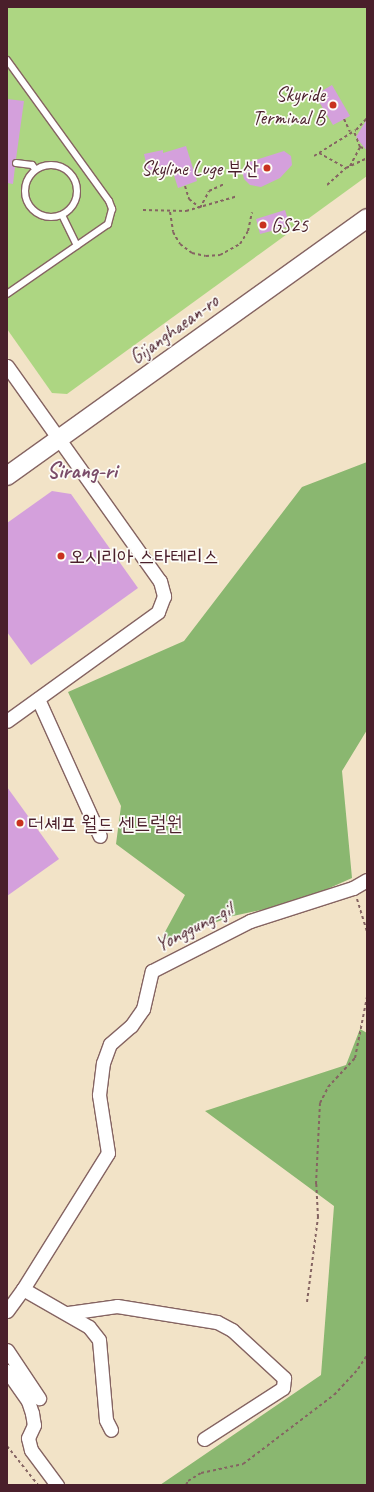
<!DOCTYPE html>
<meta charset="utf-8">
<style>
body{margin:0}
#map{position:relative;width:374px;height:1492px;overflow:hidden;background:#f2e3c7;font-family:Caveat,"Poor Story",sans-serif}
div>[style]{position:absolute}
.green>*{inset:0;background:#add682}
.forest>*{inset:0;background:#8ab770}
.building>*{inset:0;background:#d4a0dc}
.path>*{height:2px;margin-top:-1px;transform-origin:0;background:repeating-linear-gradient(90deg,#856462 0 3px,transparent 0 6px)}
.roads{filter:drop-shadow(1px 0 #856462) drop-shadow(-1px 0 #856462) drop-shadow(0 1px #856462) drop-shadow(0 -1px #856462)}
.service>*{height:6px;margin:-3px;padding:0 3px;transform-origin:3px;border-radius:3px;background:#fff}
.service>.ring{margin:-3px;padding:0;box-sizing:content-box;background:none;border:6px solid #fff;border-radius:50%}
.minor>*{height:13px;margin:-6.5px;padding:0 6.5px;transform-origin:6.5px;border-radius:6.5px;background:#fff}
.secondary>*{height:18px;margin:-9px;padding:0 9px;transform-origin:9px;border-radius:9px;background:#fff}
.dots>*{width:11px;height:11px;translate:-50% -50%;box-sizing:border-box;border:2px solid #fdfcf7;border-radius:50%}
span{translate:-50% -50%;white-space:nowrap;text-align:center;line-height:1.15;-webkit-text-stroke:3.5px #fdfcf7;paint-order:stroke}
.poi-label{font-size:20px;color:#4a1f2b}
.right{translate:-100% -50%;text-align:right}
.left{translate:0 -50%;text-align:left}
.street-label{font-size:20px;color:#4a1f2b}
.quarter-label{font-size:22px;color:#7a4c69;font-weight:700}
.frame{position:absolute;inset:0;border:8px solid #4a1f2b;pointer-events:none}
</style>
<div id="map">
<div class="green">
<div style="clip-path:polygon(7px 7px,367px 7px,367px 176px,67px 394px,52px 393px,7px 329px)"></div>
</div>
<div class="forest">
<div style="clip-path:polygon(367px 462px,367px 730px,342px 771px,352px 878px,298px 902px,233px 916px,159px 943px,185px 895px,116px 844px,121px 806px,68px 692px,184px 641px,302px 487px)"></div>
<div style="clip-path:polygon(360px 1029px,367px 1033px,367px 1485px,160px 1485px,321px 1375px,334px 1206px,205px 1111px,346px 1065px)"></div>
</div>
<div class="building">
<div style="clip-path:polygon(332px 85px,350px 116px,333px 125px,315px 95px)"></div>
<div style="clip-path:polygon(7px 99px,24px 101px,16px 159px,12px 162px,15px 167px,13px 184px,7px 183px)"></div>
<div style="clip-path:polygon(367px 119px,367px 151px,356px 137px)"></div>
<div style="clip-path:polygon(186px 146px,197px 181px,178px 188px,171px 166px,148px 171px,144px 154px,163px 150px,163px 153px)"></div>
<div style="clip-path:polygon(284px 151px,291px 156px,292px 165px,280px 178px,261px 187px,250px 185px,244px 179px,242px 171px,249px 162px)"></div>
<div style="clip-path:polygon(285px 210px,290px 226px,260px 234px,256px 219px)"></div>
<div style="clip-path:polygon(52px 491px,71px 494px,138px 588px,31px 665px,7px 632px,7px 523px)"></div>
<div style="clip-path:polygon(7px 787px,59px 859px,7px 896px)"></div>
</div>
<div class="path">
<div style="left:344px;top:119px;width:14px;rotate:65deg"></div>
<div style="left:360px;top:147px;width:7px;rotate:16deg"></div>
<div style="left:319px;top:153px;width:31px;rotate:29deg"></div>
<div style="left:314px;top:156px;width:49px;rotate:-31.8deg"></div>
<div style="left:356px;top:130px;width:16px;rotate:-47deg"></div>
<div style="left:350px;top:166px;width:21px;rotate:-62deg"></div>
<div style="left:360px;top:147px;width:17px;rotate:-111deg"></div>
<div style="left:327px;top:185px;width:25px;rotate:-42deg"></div>
<div style="left:346px;top:168px;width:23px;rotate:-25deg"></div>
<div style="left:185px;top:186px;width:14px;rotate:73deg"></div>
<div style="left:189px;top:199px;width:14px;rotate:39deg"></div>
<div style="left:200px;top:208px;width:19px;rotate:-62deg"></div>
<div style="left:209px;top:191px;width:17px;rotate:-25deg"></div>
<div style="left:143px;top:210px;width:43px;rotate:1.3deg"></div>
<div style="left:186px;top:211px;width:54px;rotate:-16.1deg"></div>
<div style="left:170px;top:212px;width:20px;rotate:81deg"></div>
<div style="left:173px;top:232px;width:14px;rotate:60deg"></div>
<div style="left:180px;top:244px;width:15px;rotate:37deg"></div>
<div style="left:192px;top:253px;width:14px;rotate:12deg"></div>
<div style="left:206px;top:256px;width:14px;rotate:-4deg"></div>
<div style="left:220px;top:255px;width:23px;rotate:-29deg"></div>
<div style="left:240px;top:244px;width:15px;rotate:-58deg"></div>
<div style="left:248px;top:231px;width:19px;rotate:-78deg"></div>
<div style="left:357px;top:899px;width:34px;rotate:73deg"></div>
<div style="left:307px;top:1302px;width:86px;rotate:-82.6deg"></div>
<div style="left:318px;top:1217px;width:33px;rotate:-93deg"></div>
<div style="left:316px;top:1184px;width:81px;rotate:-87.2deg"></div>
<div style="left:320px;top:1103px;width:18px;rotate:-63deg"></div>
<div style="left:328px;top:1087px;width:40px;rotate:-47deg"></div>
<div style="left:355px;top:1058px;width:62px;rotate:-78.9deg"></div>
<div style="left:7px;top:1446px;width:50px;rotate:51.5deg"></div>
<div style="left:186px;top:1485px;width:4px;rotate:-63deg"></div>
<div style="left:188px;top:1481px;width:15px;rotate:-32deg"></div>
<div style="left:201px;top:1473px;width:43px;rotate:-12.1deg"></div>
<div style="left:243px;top:1464px;width:114px;rotate:-37.2deg"></div>
<div style="left:334px;top:1395px;width:35px;rotate:-47deg"></div>
<div style="left:358px;top:1369px;width:17px;rotate:-57deg"></div>
</div>
<div class="roads">
<div class="service">
<div style="left:7px;top:60px;width:174px;rotate:54.1deg"></div>
<div style="left:109px;top:201px;width:9px;rotate:69deg"></div>
<div style="left:112px;top:209px;width:16px;rotate:105deg"></div>
<div style="left:108px;top:224px;width:123px;rotate:145.3deg"></div>
<div style="left:16px;top:163px;width:16px;rotate:7deg"></div>
<div style="left:32px;top:165px;width:6px;rotate:51deg"></div>
<div class="ring" style="left:25px;top:165px;width:46px;height:46px"></div>
<div style="left:62px;top:215px;width:34px;rotate:64deg"></div>
</div>
<div class="minor">
<div style="left:7px;top:366px;width:264px;rotate:54.6deg"></div>
<div style="left:160px;top:581px;width:16px;rotate:75deg"></div>
<div style="left:164px;top:596px;width:17px;rotate:111deg"></div>
<div style="left:158px;top:612px;width:186px;rotate:144.2deg"></div>
<div style="left:38px;top:699px;width:150px;rotate:65.7deg"></div>
<div style="left:23px;top:1289px;width:76px;rotate:29.9deg"></div>
<div style="left:89px;top:1327px;width:16px;rotate:52deg"></div>
<div style="left:99px;top:1340px;width:80px;rotate:85deg"></div>
<div style="left:106px;top:1420px;width:11px;rotate:63deg"></div>
<div style="left:7px;top:1311px;width:27px;rotate:-54deg"></div>
<div style="left:23px;top:1289px;width:160px;rotate:-58deg"></div>
<div style="left:108px;top:1153px;width:59px;rotate:-98.8deg"></div>
<div style="left:99px;top:1095px;width:32px;rotate:-83deg"></div>
<div style="left:103px;top:1063px;width:20px;rotate:-70deg"></div>
<div style="left:110px;top:1044px;width:28px;rotate:-41deg"></div>
<div style="left:131px;top:1026px;width:21px;rotate:-55deg"></div>
<div style="left:143px;top:1009px;width:39px;rotate:-77deg"></div>
<div style="left:152px;top:971px;width:110px;rotate:-27deg"></div>
<div style="left:250px;top:921px;width:108px;rotate:-17.8deg"></div>
<div style="left:353px;top:888px;width:16px;rotate:-30deg"></div>
<div style="left:68px;top:1313px;width:49px;rotate:-8.1deg"></div>
<div style="left:117px;top:1306px;width:101px;rotate:9.1deg"></div>
<div style="left:217px;top:1322px;width:17px;rotate:28deg"></div>
<div style="left:232px;top:1330px;width:71px;rotate:42.7deg"></div>
<div style="left:284px;top:1378px;width:10px;rotate:96deg"></div>
<div style="left:283px;top:1388px;width:94px;rotate:147.2deg"></div>
<div style="left:7px;top:1350px;width:58px;rotate:56.3deg"></div>
<div style="left:7px;top:1371px;width:37px;rotate:55deg"></div>
<div style="left:28px;top:1401px;width:13px;rotate:72deg"></div>
<div style="left:32px;top:1413px;width:12px;rotate:81deg"></div>
<div style="left:34px;top:1425px;width:14px;rotate:115deg"></div>
<div style="left:28px;top:1438px;width:12px;rotate:76deg"></div>
<div style="left:31px;top:1450px;width:44px;rotate:53.4deg"></div>
</div>
<div class="secondary">
<div style="left:7px;top:476px;width:443px;rotate:-35.6deg"></div>
</div>
</div>
<div class="dots">
<div style="left:333px;top:105px;background:#c8321e"></div>
<div style="left:267px;top:168px;background:#c8321e"></div>
<div style="left:263px;top:225px;background:#c8321e"></div>
<div style="left:61px;top:556px;background:#c8321e"></div>
<div style="left:20px;top:823px;background:#c8321e"></div>
</div>
<div class="poi-label">
<span class="right" style="left:325px;top:106px">Skyride<br>Terminal B</span>
<span class="right" style="left:259px;top:168px">Skyline Luge 부산</span>
<span class="left" style="left:271px;top:225px">GS25</span>
<span class="left" style="left:69px;top:556px">오시리아 스타테리스</span>
<span class="left" style="left:28px;top:823px">더셰프 월드 센트럴원</span>
</div>
<div class="street-label">
<span style="left:174px;top:329px;rotate:-36deg">Gijanghaean-ro</span>
<span style="left:194px;top:927px;rotate:-27deg">Yonggung-gil</span>
</div>
<div class="quarter-label">
<span style="left:82px;top:472px">Sirang-ri</span>
</div>
<div class="frame"></div>
</div>
